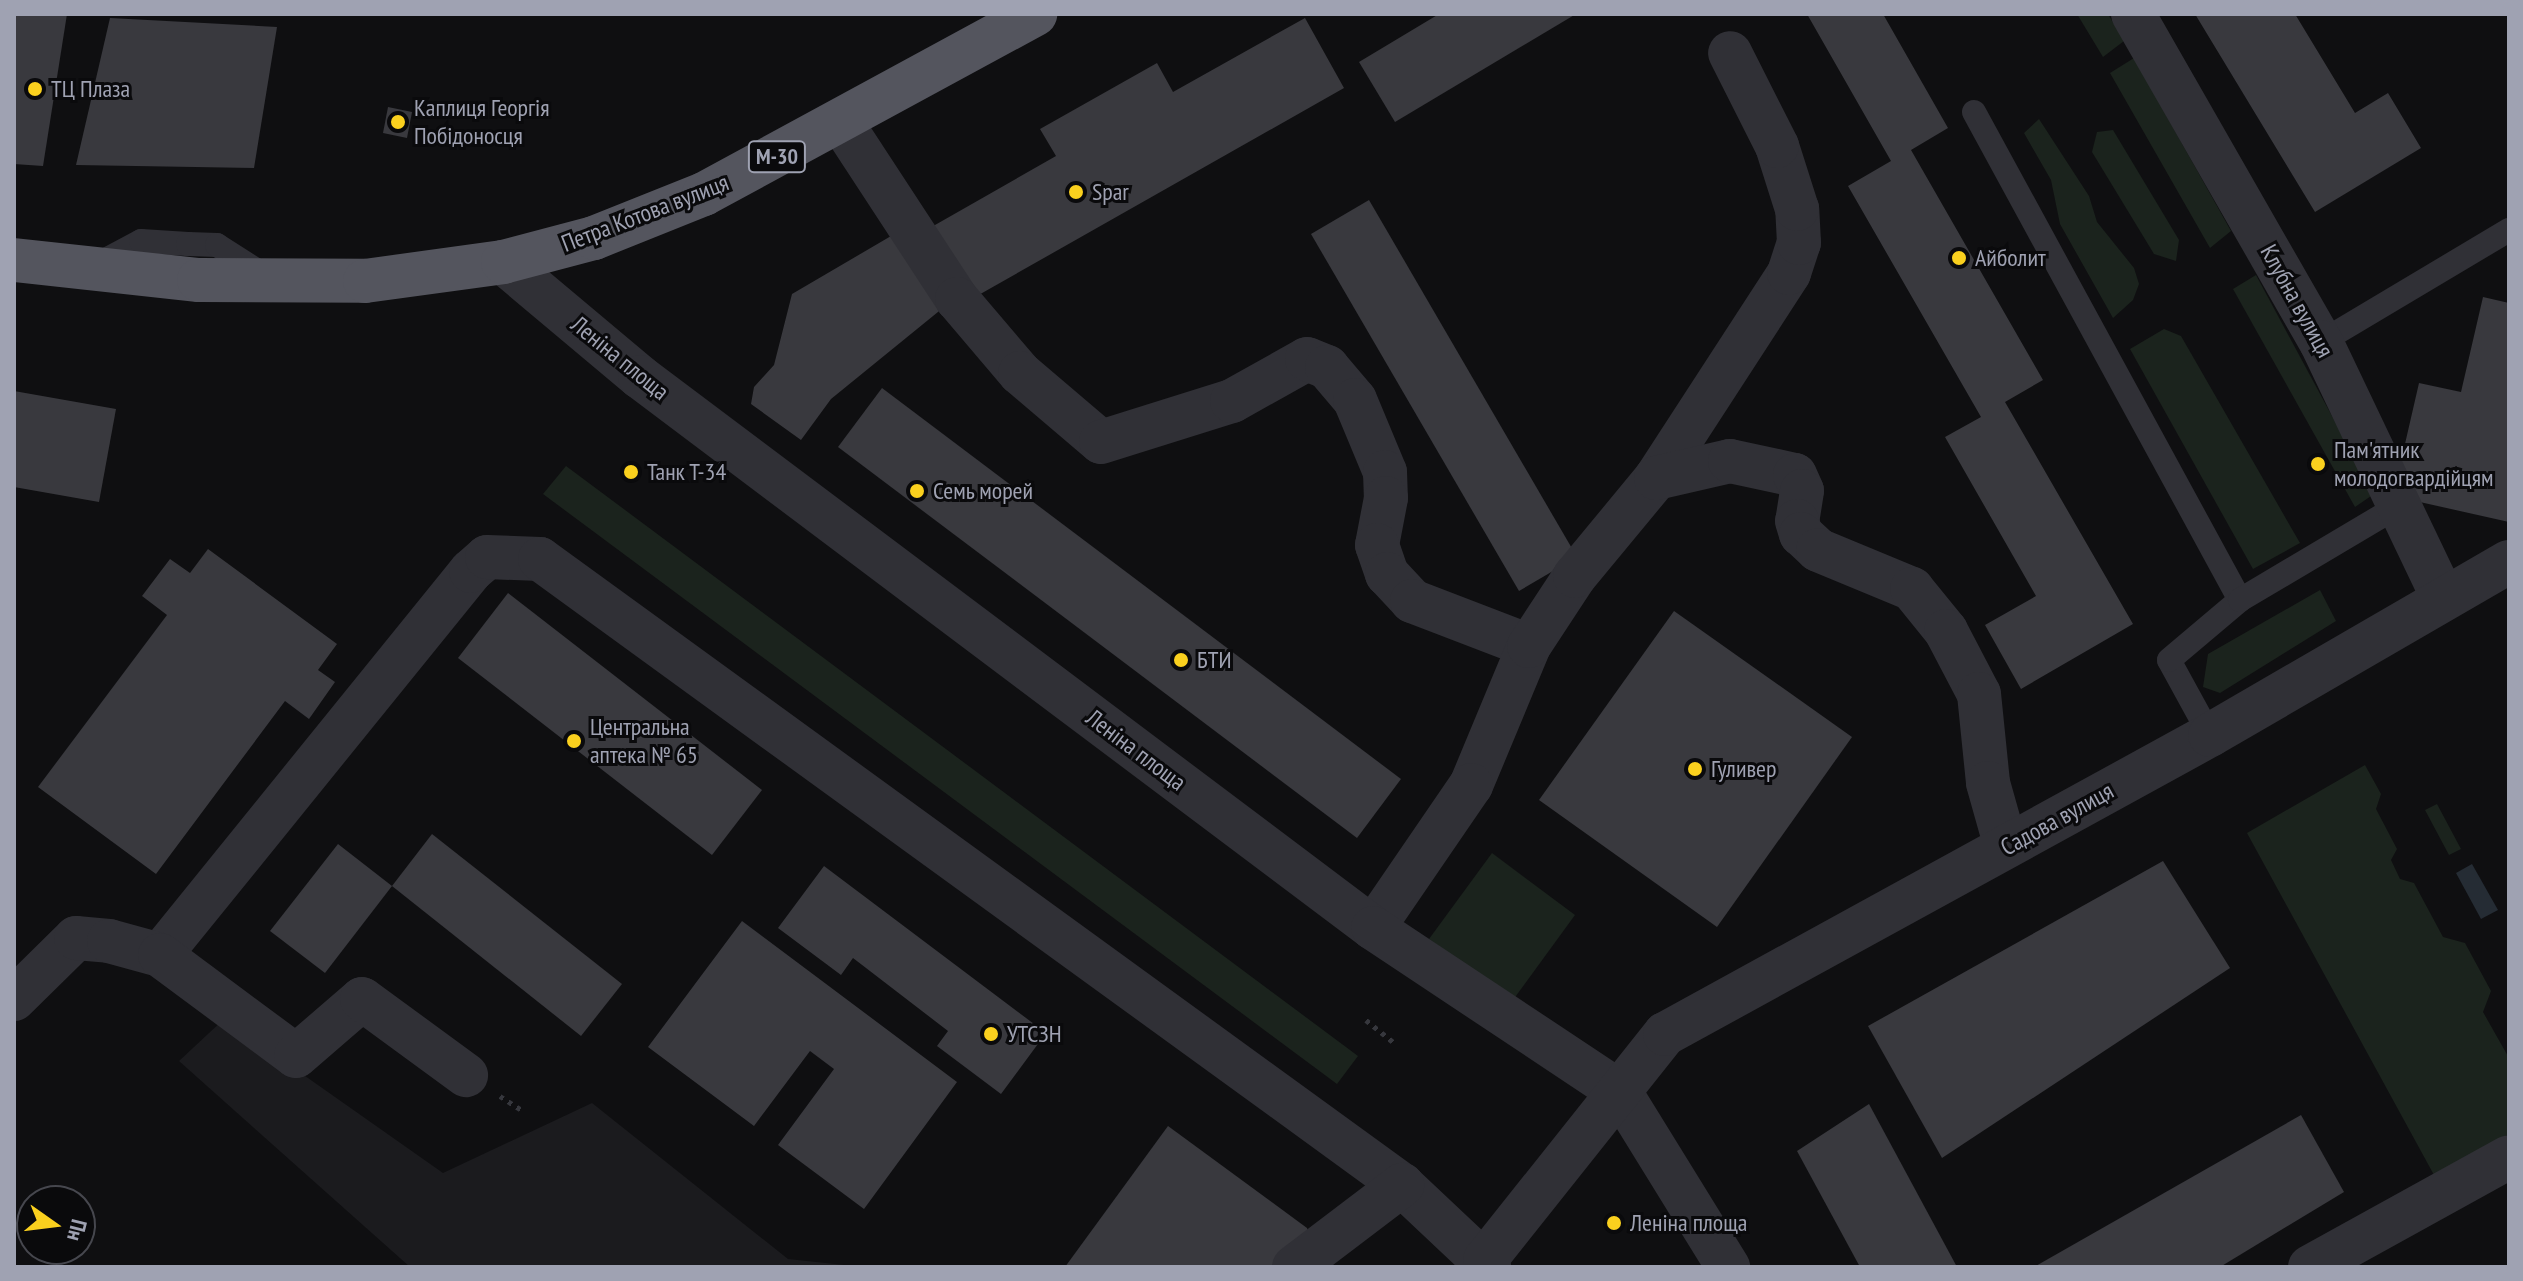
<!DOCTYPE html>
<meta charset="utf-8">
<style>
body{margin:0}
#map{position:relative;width:2523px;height:1281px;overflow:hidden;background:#0f0f11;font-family:"PT Sans Narrow",sans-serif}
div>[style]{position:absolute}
.built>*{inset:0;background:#1b1b1e}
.green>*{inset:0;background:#1b231d}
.water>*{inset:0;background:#252c34}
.building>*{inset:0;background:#39393e}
.path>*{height:5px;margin-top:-2.5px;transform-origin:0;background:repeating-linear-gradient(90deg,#36373d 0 4px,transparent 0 10px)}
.service>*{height:24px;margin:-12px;padding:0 12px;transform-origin:12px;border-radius:12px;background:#303036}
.minor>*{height:44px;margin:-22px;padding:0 22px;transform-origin:22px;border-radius:22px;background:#303036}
.trunk>*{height:44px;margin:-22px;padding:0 22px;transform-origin:22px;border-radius:22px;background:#54555e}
.dots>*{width:22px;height:22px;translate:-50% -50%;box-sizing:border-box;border:4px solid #0a0a0c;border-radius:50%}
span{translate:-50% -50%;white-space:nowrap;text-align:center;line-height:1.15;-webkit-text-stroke:6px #0a0a0c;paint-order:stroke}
.shield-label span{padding:2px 6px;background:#0a0a0c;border:2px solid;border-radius:6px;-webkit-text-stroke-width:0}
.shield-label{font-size:22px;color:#9fa2b2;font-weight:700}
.poi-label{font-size:24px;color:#9fa2b2}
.left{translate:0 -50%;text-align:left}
.street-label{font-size:24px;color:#9fa2b2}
.frame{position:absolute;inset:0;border:16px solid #9fa2b2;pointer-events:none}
.north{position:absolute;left:16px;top:1185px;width:80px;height:80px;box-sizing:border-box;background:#0a0a0c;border:2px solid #46474e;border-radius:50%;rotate:104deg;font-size:22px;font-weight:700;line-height:32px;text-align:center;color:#9fa2b2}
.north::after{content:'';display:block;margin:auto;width:28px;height:36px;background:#fad01e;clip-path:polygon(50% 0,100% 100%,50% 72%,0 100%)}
</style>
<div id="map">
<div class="built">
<div style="clip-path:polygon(224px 1019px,443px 1173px,592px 1103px,788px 1259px,863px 1267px,410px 1267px,179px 1061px)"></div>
</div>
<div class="green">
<div style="clip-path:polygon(2077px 14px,2108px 14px,2124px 41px,2103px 57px)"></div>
<div style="clip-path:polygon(2134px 58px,2231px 231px,2210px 248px,2110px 73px)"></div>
<div style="clip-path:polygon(2039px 119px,2089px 196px,2097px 222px,2134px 268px,2139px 284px,2133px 300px,2113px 318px,2060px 224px,2051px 180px,2024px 133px)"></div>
<div style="clip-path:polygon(2113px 130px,2179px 240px,2176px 261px,2154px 254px,2092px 152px,2097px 132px)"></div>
<div style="clip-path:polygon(2256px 275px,2374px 494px,2355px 507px,2233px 289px)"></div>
<div style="clip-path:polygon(2164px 329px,2181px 336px,2300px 543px,2253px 569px,2130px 349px)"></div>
<div style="clip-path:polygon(566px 466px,1358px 1056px,1337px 1084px,543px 494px)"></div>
<div style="clip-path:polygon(2320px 590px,2336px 621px,2220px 693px,2203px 687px,2208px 654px)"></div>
<div style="clip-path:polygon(2365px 765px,2381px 794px,2376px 809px,2397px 849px,2391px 860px,2400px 879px,2414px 883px,2443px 937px,2465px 943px,2491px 991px,2483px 1012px,2509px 1058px,2509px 1134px,2434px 1175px,2247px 833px)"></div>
<div style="clip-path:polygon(2437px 804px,2461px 849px,2449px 855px,2425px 810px)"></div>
<div style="clip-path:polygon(1492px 853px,1575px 915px,1513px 1000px,1429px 939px)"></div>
</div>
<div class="water">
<div style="clip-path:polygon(2472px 864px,2498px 910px,2481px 919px,2456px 873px)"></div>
</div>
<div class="building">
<div style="clip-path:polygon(14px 14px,67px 14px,43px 166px,14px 164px)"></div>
<div style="clip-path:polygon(1439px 14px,1576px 14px,1395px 122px,1359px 62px)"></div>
<div style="clip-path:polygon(1807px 14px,1883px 14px,1948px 128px,1911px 150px,2043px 380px,2005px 402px,2133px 624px,2021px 689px,1985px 625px,2036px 596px,1945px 437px,1981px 417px,1848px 186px,1891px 161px)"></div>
<div style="clip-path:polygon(2195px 14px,2295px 14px,2355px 113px,2388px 93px,2421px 148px,2315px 212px)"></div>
<div style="clip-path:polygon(110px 18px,277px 27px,254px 168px,76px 165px)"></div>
<div style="clip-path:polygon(1305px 18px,1344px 88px,968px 301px,928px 229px,1056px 156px,1040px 129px,1157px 63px,1173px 92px)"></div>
<div style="clip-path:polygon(388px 107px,412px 112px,407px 138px,383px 133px)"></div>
<div style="clip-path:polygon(1369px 200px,1577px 557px,1519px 591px,1311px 234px)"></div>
<div style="clip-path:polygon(903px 229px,949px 303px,831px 399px,801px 440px,751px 404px,754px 387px,774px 365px,792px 294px)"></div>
<div style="clip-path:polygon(2483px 297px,2509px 303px,2509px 522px,2393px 496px,2419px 383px,2461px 392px)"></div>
<div style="clip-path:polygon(882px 388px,1401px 779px,1357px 838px,838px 447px)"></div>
<div style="clip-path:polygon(14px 391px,116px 409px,99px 502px,14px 487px)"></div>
<div style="clip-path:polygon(208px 549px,337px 644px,318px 670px,335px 682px,309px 719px,285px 701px,156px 874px,38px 787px,167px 615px,142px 596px,170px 559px,190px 573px)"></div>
<div style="clip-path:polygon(508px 593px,762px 790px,712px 855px,458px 658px)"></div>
<div style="clip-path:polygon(1674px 611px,1852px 737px,1717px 927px,1539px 800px)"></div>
<div style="clip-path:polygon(432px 834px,622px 984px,581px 1036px,392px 886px)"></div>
<div style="clip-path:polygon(338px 844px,392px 886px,325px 973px,270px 931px)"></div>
<div style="clip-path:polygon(2163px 861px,2230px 968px,1942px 1158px,1868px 1026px)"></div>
<div style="clip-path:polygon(824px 866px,1046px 1033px,1001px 1094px,937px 1046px,948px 1031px,853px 958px,841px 975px,778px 928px)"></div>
<div style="clip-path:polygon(742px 921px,957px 1082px,864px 1209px,778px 1145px,834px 1069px,810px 1051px,754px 1126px,648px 1047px)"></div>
<div style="clip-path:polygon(1869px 1104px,1957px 1267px,1860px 1267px,1797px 1151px)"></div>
<div style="clip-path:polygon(2301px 1115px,2344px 1192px,2220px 1267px,2034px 1267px)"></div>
<div style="clip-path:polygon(1168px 1126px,1307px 1228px,1311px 1239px,1279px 1267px,1065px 1267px)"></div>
</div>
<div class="path">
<div style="left:1366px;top:1020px;width:35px;rotate:39deg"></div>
<div style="left:500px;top:1096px;width:27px;rotate:33deg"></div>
</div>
<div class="service">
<div style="left:1974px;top:112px;width:556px;rotate:61.41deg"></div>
<div style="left:96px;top:265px;width:51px;rotate:-28.1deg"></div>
<div style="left:141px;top:241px;width:47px;rotate:3.7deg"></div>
<div style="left:188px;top:244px;width:29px;rotate:2deg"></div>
<div style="left:217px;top:245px;width:56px;rotate:32.6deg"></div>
<div style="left:2321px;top:342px;width:219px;rotate:-30.8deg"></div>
<div style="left:2210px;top:735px;width:85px;rotate:-118.7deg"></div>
<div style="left:2169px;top:660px;width:93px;rotate:-40.2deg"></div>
<div style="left:2240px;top:600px;width:184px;rotate:-30.7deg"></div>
</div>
<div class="minor">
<div style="left:2133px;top:14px;width:378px;rotate:60.2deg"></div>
<div style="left:2321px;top:342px;width:284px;rotate:64.5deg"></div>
<div style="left:841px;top:122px;width:212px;rotate:56.8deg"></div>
<div style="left:957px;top:299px;width:97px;rotate:49.6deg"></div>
<div style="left:1020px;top:373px;width:106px;rotate:40.4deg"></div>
<div style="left:1101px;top:442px;width:137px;rotate:-17.4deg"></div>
<div style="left:1232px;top:401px;width:86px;rotate:-29.2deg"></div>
<div style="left:1307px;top:359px;width:22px;rotate:22deg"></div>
<div style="left:1327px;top:367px;width:43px;rotate:49.7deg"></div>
<div style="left:1355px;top:400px;width:78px;rotate:67.4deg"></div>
<div style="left:1385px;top:472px;width:26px;rotate:88deg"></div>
<div style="left:1386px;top:498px;width:48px;rotate:100.8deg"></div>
<div style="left:1377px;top:545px;width:31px;rotate:71deg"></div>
<div style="left:1387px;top:574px;width:37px;rotate:47deg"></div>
<div style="left:1412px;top:601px;width:125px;rotate:21deg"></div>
<div style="left:1529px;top:646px;width:151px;rotate:112.6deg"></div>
<div style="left:1471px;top:785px;width:173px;rotate:124.4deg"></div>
<div style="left:503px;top:262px;width:179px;rotate:40deg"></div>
<div style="left:640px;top:377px;width:917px;rotate:36.93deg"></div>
<div style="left:1373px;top:928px;width:296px;rotate:33.6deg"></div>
<div style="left:1620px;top:1092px;width:206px;rotate:58.3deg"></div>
<div style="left:1656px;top:478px;width:244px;rotate:-57deg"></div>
<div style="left:1789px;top:273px;width:32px;rotate:-72deg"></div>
<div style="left:1799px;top:243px;width:34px;rotate:-93deg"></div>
<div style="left:1797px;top:209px;width:66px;rotate:-107.6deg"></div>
<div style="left:1777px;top:146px;width:104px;rotate:-116.8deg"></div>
<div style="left:1529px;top:646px;width:84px;rotate:-56.7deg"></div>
<div style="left:1575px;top:576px;width:127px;rotate:-50.4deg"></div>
<div style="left:1656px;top:478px;width:76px;rotate:-12.9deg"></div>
<div style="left:1730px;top:461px;width:66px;rotate:12.2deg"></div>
<div style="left:1795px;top:475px;width:17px;rotate:66deg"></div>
<div style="left:1802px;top:491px;width:30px;rotate:99deg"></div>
<div style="left:1797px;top:521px;width:14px;rotate:73deg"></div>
<div style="left:1801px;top:534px;width:23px;rotate:43deg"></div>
<div style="left:1818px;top:550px;width:102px;rotate:22.5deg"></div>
<div style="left:1912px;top:589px;width:54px;rotate:51deg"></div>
<div style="left:1946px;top:631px;width:71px;rotate:62.4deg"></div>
<div style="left:1979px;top:694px;width:89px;rotate:84.2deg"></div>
<div style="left:1988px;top:783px;width:66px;rotate:74.3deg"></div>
<div style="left:160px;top:955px;width:494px;rotate:-51deg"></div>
<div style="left:471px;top:571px;width:21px;rotate:-41deg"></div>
<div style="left:487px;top:557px;width:53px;rotate:2.2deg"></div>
<div style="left:540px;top:559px;width:1065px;rotate:35.99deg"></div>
<div style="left:1402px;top:1185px;width:120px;rotate:43.3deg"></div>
<div style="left:14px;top:999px;width:87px;rotate:-44.5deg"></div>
<div style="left:76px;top:938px;width:33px;rotate:5deg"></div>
<div style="left:109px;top:941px;width:53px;rotate:15.4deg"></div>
<div style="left:160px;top:955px;width:169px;rotate:36.6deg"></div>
<div style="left:296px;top:1056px;width:87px;rotate:-40.8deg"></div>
<div style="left:362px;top:999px;width:129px;rotate:36.2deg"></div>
<div style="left:1485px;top:1260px;width:289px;rotate:-51.5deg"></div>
<div style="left:1665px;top:1034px;width:622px;rotate:-28.75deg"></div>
<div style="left:2210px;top:735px;width:345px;rotate:-30.1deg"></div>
<div style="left:1294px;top:1267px;width:136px;rotate:-37.2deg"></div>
<div style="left:2310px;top:1267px;width:227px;rotate:-28.9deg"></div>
</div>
<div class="trunk">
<div style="left:14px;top:260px;width:186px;rotate:6.2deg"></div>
<div style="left:199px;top:280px;width:166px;rotate:0.3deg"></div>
<div style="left:365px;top:281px;width:139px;rotate:-7.8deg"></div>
<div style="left:503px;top:262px;width:94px;rotate:-14.8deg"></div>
<div style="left:594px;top:238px;width:118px;rotate:-21.8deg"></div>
<div style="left:704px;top:194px;width:377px;rotate:-28.5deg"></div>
</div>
<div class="dots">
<div style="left:35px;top:89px;background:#fad01e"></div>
<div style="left:398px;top:122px;background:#fad01e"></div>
<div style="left:1076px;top:192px;background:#fad01e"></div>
<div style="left:1959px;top:258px;background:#fad01e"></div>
<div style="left:2318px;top:464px;background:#fad01e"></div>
<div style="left:631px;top:472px;background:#fad01e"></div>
<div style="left:917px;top:491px;background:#fad01e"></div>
<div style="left:1181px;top:660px;background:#fad01e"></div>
<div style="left:574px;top:741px;background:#fad01e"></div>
<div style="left:1695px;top:769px;background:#fad01e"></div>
<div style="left:991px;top:1034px;background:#fad01e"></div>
<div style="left:1614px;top:1223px;background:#fad01e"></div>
</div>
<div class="shield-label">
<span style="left:777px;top:157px">М-30</span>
</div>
<div class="poi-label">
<span class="left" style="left:51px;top:89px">ТЦ Плаза</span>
<span class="left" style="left:414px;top:122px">Каплиця Георгія<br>Побідоносця</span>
<span class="left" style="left:1092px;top:192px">Spar</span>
<span class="left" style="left:1975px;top:258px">Айболит</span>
<span class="left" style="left:2334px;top:464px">Пам'ятник<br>молодогвардійцям</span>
<span class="left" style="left:647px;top:472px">Танк Т-34</span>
<span class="left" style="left:933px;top:491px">Семь морей</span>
<span class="left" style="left:1197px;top:660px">БТИ</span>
<span class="left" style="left:590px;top:741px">Центральна<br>аптека № 65</span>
<span class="left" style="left:1711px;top:769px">Гуливер</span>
<span class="left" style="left:1007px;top:1034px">УТСЗН</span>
<span class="left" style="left:1630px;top:1223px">Леніна площа</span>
</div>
<div class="street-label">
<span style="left:645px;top:213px;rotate:-21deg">Петра Котова вулиця</span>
<span style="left:2297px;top:301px;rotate:61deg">Клубна вулиця</span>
<span style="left:620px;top:358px;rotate:39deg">Леніна площа</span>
<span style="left:1136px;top:750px;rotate:37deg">Леніна площа</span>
<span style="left:2057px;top:819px;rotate:-29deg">Садова вулиця</span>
</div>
<div class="frame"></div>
<div class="north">Пн</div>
</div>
